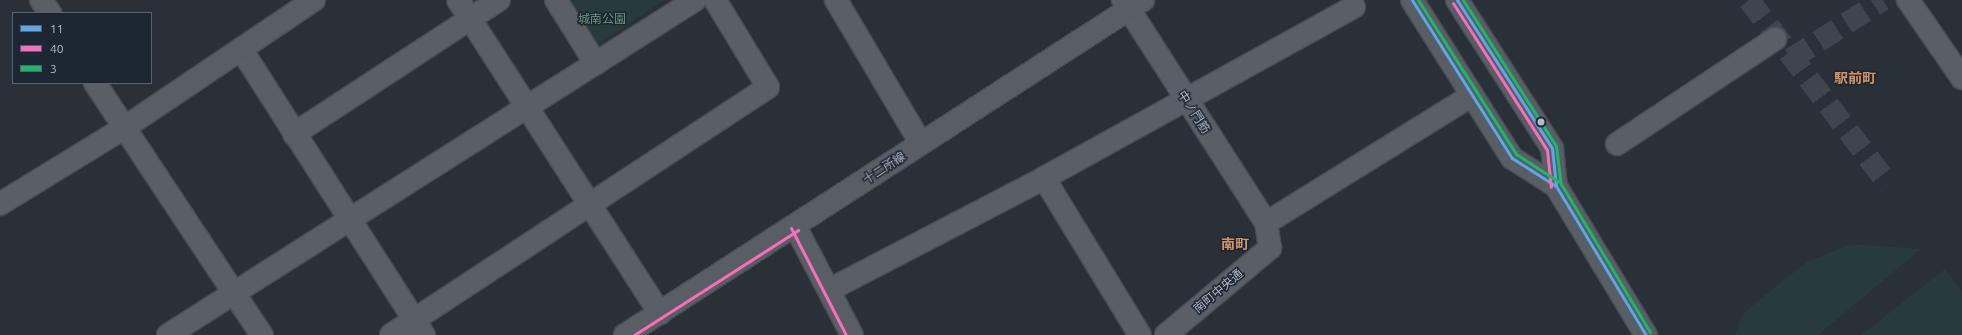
<!DOCTYPE html>
<meta charset="utf-8">
<style>
body{margin:0}
#map{position:relative;width:1962px;height:335px;overflow:hidden;background:#2a3038;font-family:Ubuntu,"Noto Sans JP",sans-serif}
div>[style]{position:absolute}
.green>*{inset:0;background:#273a3e}
.street-tunnel>*{height:22px;margin-top:-11px;transform-origin:0;background:repeating-linear-gradient(90deg,#3f454e 0 22px,transparent 0 33px)}
.roads{filter:drop-shadow(1px 0 #484c53) drop-shadow(-1px 0 #484c53) drop-shadow(0 1px #484c53) drop-shadow(0 -1px #484c53)}
.street>*{height:22px;margin:-11px;padding:0 11px;transform-origin:11px;border-radius:11px;background:#5a5e66}
.secondary>*{height:22px;margin:-11px;padding:0 11px;transform-origin:11px;border-radius:11px;background:#595d64}
.bus-1>*{height:3px;margin:-1.5px;padding:0 1.5px;transform-origin:1.5px;border-radius:1.5px;background:#5aa8eb}
.bus-2>*{height:3px;margin:-1.5px;padding:0 1.5px;transform-origin:1.5px;border-radius:1.5px;background:#fb6dba}
.bus-3>*{height:3px;margin:-1.5px;padding:0 1.5px;transform-origin:1.5px;border-radius:1.5px;background:#1ab867}
.dots>*{width:11px;height:11px;translate:-50% -50%;box-sizing:border-box;border:2px solid #1d2633;border-radius:50%}
span{translate:-50% -50%;white-space:nowrap;text-align:center;line-height:1.15;-webkit-text-stroke:3px #1d2633;paint-order:stroke}
.park-label{font-size:12px;color:#6b9a76}
.street-label{font-size:12px;color:#b4bcc9}
.quarter-label{font-size:14px;color:#d59563;font-weight:700}
.legend{position:absolute;left:12px;top:12px;width:140px;height:72px;box-sizing:border-box;background:#1d2633;border:1px solid #59626f;margin:0;padding:5px 7px;list-style:none;font-size:12px;color:#b4bcc9}
.legend li{display:flex;align-items:center;gap:8px;height:20px}
.legend b{width:20px;border:1px solid #59626f}
</style>
<div id="map">
<div class="green">
<div style="clip-path:polygon(568px 0,664px 0,596px 46px)"></div>
<div style="clip-path:polygon(1851px 244px,1921px 249px,1818px 335px,1735px 335px,1743px 314px,1776px 286px,1807px 262px)"></div>
<div style="clip-path:polygon(1945px 269px,1962px 292px,1962px 335px,1861px 335px)"></div>
</div>
<div class="street-tunnel">
<div style="left:1749px;top:0;width:231px;rotate:52.9deg"></div>
<div style="left:1791px;top:59px;width:109px;rotate:-32.7deg"></div>
</div>
<div class="roads">
<div class="street">
<div style="left:41px;top:0;width:16px;rotate:55deg"></div>
<div style="left:458px;top:0;width:373px;rotate:57.2deg"></div>
<div style="left:556px;top:0;width:75px;rotate:58deg"></div>
<div style="left:836px;top:0;width:167px;rotate:59.4deg"></div>
<div style="left:1123px;top:0;width:265px;rotate:57.3deg"></div>
<div style="left:1908px;top:0;width:95px;rotate:55.3deg"></div>
<div style="left:241px;top:49px;width:340px;rotate:57.4deg"></div>
<div style="left:95px;top:83px;width:302px;rotate:56.5deg"></div>
<div style="left:294px;top:134px;width:245px;rotate:-33.2deg"></div>
<div style="left:1617px;top:144px;width:190px;rotate:-33.6deg"></div>
<div style="left:1044px;top:178px;width:184px;rotate:58.6deg"></div>
<div style="left:0;top:204px;width:145px;rotate:-31.5deg"></div>
<div style="left:831px;top:289px;width:240px;rotate:-27.5deg"></div>
<div style="left:1044px;top:178px;width:354px;rotate:-28.9deg"></div>
<div style="left:168px;top:335px;width:624px;rotate:-32.44deg"></div>
<div style="left:391px;top:335px;width:451px;rotate:-33.3deg"></div>
<div style="left:768px;top:87px;width:102px;rotate:-121.3deg"></div>
<div style="left:1166px;top:335px;width:136px;rotate:-39.9deg"></div>
<div style="left:1270px;top:248px;width:25px;rotate:-99deg"></div>
<div style="left:1266px;top:223px;width:241px;rotate:-31.8deg"></div>
</div>
<div class="secondary">
<div style="left:1412px;top:0;width:187px;rotate:57.7deg"></div>
<div style="left:1512px;top:158px;width:52px;rotate:32.5deg"></div>
<div style="left:1457px;top:0;width:176px;rotate:57.3deg"></div>
<div style="left:1552px;top:148px;width:38px;rotate:84deg"></div>
<div style="left:1556px;top:186px;width:174px;rotate:58.9deg"></div>
<div style="left:124px;top:128px;width:229px;rotate:-34deg"></div>
<div style="left:795px;top:226px;width:123px;rotate:62.4deg"></div>
<div style="left:625px;top:335px;width:617px;rotate:-32.89deg"></div>
</div>
</div>
<div class="bus-1">
<div style="left:1412px;top:0;width:187px;rotate:57.7deg"></div>
<div style="left:1512px;top:158px;width:52px;rotate:32.5deg"></div>
<div style="left:1457px;top:0;width:176px;rotate:57.3deg"></div>
<div style="left:1552px;top:148px;width:38px;rotate:84deg"></div>
<div style="left:1556px;top:186px;width:174px;rotate:58.9deg"></div>
</div>
<div class="bus-2">
<div style="left:1453px;top:3px;width:174px;rotate:57.4deg"></div>
<div style="left:1547px;top:150px;width:37px;rotate:84deg"></div>
<div style="left:791px;top:228px;width:120px;rotate:62.8deg"></div>
<div style="left:634px;top:335px;width:195px;rotate:-32.6deg"></div>
</div>
<div class="bus-3">
<div style="left:1418px;top:0;width:183px;rotate:57.5deg"></div>
<div style="left:1516px;top:154px;width:51px;rotate:33.1deg"></div>
<div style="left:1463px;top:0;width:173px;rotate:57.5deg"></div>
<div style="left:1556px;top:146px;width:38px;rotate:83deg"></div>
<div style="left:1561px;top:184px;width:173px;rotate:59deg"></div>
</div>
<div class="dots">
<div style="left:1541px;top:122px;background:#b4bcc9"></div>
</div>
<div class="park-label">
<span style="left:602px;top:19px">城南公園</span>
</div>
<div class="street-label">
<span style="left:1194px;top:112px;rotate:57deg">中ノ門筋</span>
<span style="left:884px;top:168px;rotate:-33deg">十二所線</span>
<span style="left:1218px;top:291px;rotate:-40deg">南町中央通</span>
</div>
<div class="quarter-label">
<span style="left:1855px;top:78px">駅前町</span>
<span style="left:1235px;top:244px">南町</span>
</div>
<ul class="legend">
<li><b style="height:5px;background:#5aa8eb"></b>11</li>
<li><b style="height:5px;background:#fb6dba"></b>40</li>
<li><b style="height:5px;background:#1ab867"></b>3</li>
</ul>
</div>
